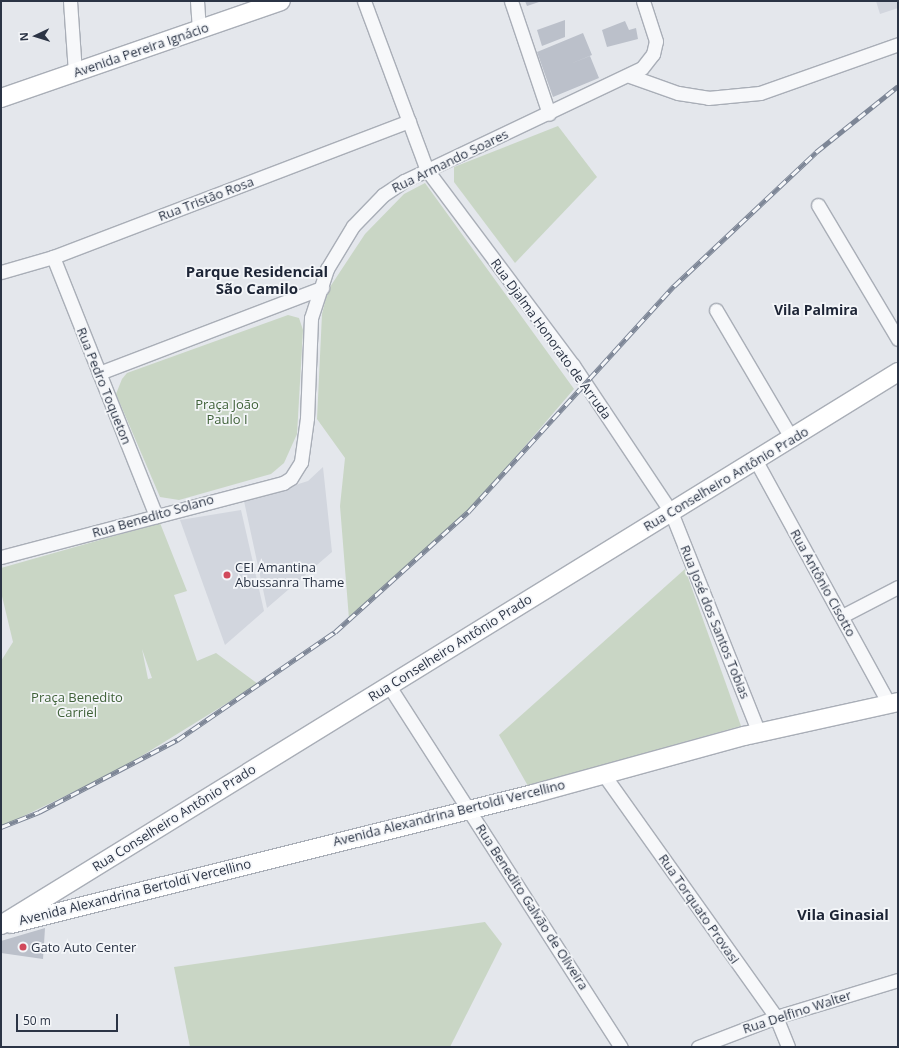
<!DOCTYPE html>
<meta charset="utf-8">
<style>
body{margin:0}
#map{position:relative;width:899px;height:1048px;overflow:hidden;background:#e4e7ec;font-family:"Open Sans",sans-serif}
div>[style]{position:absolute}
.built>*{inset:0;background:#d2d6de}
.green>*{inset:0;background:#c9d6c5}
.building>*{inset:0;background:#bbc0ca}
.roads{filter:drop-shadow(1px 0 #a9aeb7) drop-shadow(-1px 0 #a9aeb7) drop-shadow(0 1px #a9aeb7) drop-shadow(0 -1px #a9aeb7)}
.street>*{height:13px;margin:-6.5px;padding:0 6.5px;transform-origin:6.5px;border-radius:6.5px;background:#f7f8fa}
.secondary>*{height:18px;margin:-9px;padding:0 9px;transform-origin:9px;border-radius:9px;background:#fff}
.rail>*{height:4.5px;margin-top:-2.25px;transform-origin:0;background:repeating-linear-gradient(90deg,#f4f6f9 0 9px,#7d8696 0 18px);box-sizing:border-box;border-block:1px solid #7d8696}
.dots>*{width:11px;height:11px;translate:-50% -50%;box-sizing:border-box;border:2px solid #f4f6f9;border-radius:50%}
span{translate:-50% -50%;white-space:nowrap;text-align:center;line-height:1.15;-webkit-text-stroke:3.5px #f4f6f9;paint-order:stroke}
.street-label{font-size:13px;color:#2b3445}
.park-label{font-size:13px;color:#3f6138}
.poi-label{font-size:13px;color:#2b3445}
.left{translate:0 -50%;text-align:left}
.neighbourhood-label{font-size:14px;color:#1d2536;font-weight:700}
.quarter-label{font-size:15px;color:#1d2536;font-weight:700}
.frame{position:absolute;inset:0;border:2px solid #2b3445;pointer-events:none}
.north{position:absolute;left:16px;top:16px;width:40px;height:40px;-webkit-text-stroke:3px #f4f6f9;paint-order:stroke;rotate:266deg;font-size:11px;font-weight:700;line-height:16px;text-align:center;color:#2b3445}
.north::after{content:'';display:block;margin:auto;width:14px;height:18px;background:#2b3445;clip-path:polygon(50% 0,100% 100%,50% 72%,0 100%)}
.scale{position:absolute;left:16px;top:1014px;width:102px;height:18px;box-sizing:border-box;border:2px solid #2b3445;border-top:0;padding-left:5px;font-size:12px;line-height:14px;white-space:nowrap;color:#2b3445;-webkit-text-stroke:3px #f4f6f9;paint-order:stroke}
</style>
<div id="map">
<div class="built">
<div style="clip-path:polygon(876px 1px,898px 1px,898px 8px,880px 14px)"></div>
<div style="clip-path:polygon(323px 467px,332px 552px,267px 608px,244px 501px,308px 481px)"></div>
<div style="clip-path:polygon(241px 510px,264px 611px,225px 645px,180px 520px)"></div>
</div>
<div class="green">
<div style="clip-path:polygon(558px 126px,597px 177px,515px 263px,454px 182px,454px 167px)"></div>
<div style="clip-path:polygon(425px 183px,574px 389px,470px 510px,349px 619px,340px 506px,345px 458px,317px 419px,322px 314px,328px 290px,365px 234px,404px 194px)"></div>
<div style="clip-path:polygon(288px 315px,299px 318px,303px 330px,297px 434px,284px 463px,271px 474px,179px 500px,160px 497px,116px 394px,122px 379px,127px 373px)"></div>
<div style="clip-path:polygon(evenodd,160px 523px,187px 591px,174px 595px,197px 661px,216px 653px,258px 684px,119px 770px,1px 827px,1px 661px,13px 642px,1px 592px,1px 568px,160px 523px,142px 649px,152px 678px,148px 679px,142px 649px)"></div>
<div style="clip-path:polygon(685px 569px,741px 726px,528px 786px,499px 735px)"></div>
<div style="clip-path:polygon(485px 922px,502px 944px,450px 1047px,190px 1047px,174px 967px)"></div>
</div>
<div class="building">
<div style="clip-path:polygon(525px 1px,542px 1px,527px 6px)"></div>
<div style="clip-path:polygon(565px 20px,565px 37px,542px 46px,537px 30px)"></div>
<div style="clip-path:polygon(625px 21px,629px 30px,636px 28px,638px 39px,607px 47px,602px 30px)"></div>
<div style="clip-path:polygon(583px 33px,592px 55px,570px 64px,590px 56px,599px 78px,553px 97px,537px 52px)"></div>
<div style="clip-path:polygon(45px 928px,43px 959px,1px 953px,1px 941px)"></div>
</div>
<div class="roads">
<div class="street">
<div style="left:70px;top:1px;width:72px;rotate:86deg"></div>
<div style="left:197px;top:1px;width:29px;rotate:86deg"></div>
<div style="left:364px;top:1px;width:180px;rotate:69.6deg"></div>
<div style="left:427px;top:170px;width:244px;rotate:53.2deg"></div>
<div style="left:573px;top:365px;width:177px;rotate:56.3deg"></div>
<div style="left:671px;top:512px;width:238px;rotate:68.3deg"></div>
<div style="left:511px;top:1px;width:119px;rotate:71.4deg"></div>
<div style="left:630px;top:76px;width:51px;rotate:19.5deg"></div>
<div style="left:678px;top:93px;width:30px;rotate:9deg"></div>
<div style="left:708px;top:98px;width:52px;rotate:-5.5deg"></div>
<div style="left:760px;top:93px;width:146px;rotate:-19.5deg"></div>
<div style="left:818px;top:205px;width:156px;rotate:59.2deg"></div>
<div style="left:53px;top:257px;width:279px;rotate:68.3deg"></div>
<div style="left:1px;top:272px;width:54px;rotate:-16.1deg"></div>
<div style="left:53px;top:257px;width:381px;rotate:-20.9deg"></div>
<div style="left:716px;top:310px;width:150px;rotate:59.5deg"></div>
<div style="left:99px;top:373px;width:239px;rotate:-20.9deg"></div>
<div style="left:756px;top:461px;width:277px;rotate:61.3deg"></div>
<div style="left:1px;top:557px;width:292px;rotate:-14.7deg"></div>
<div style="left:283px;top:483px;width:9px;rotate:-32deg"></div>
<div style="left:291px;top:478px;width:19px;rotate:-58deg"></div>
<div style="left:301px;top:462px;width:44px;rotate:-82.2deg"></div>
<div style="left:307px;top:418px;width:100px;rotate:-87.7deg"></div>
<div style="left:311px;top:318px;width:52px;rotate:-71.9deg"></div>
<div style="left:327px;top:269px;width:50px;rotate:-58.8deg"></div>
<div style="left:353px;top:226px;width:43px;rotate:-45.9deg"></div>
<div style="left:383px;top:195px;width:25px;rotate:-34deg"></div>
<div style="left:404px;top:181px;width:263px;rotate:-25.4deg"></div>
<div style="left:642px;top:68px;width:18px;rotate:-52deg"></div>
<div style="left:653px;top:54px;width:13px;rotate:-77deg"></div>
<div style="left:656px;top:41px;width:42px;rotate:-108deg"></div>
<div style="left:842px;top:616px;width:63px;rotate:-27.4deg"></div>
<div style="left:389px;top:686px;width:429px;rotate:57.3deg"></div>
<div style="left:604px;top:775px;width:297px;rotate:54.6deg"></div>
<div style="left:776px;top:1017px;width:32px;rotate:68deg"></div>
<div style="left:698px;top:1047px;width:84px;rotate:-21deg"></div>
<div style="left:776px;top:1017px;width:127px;rotate:-16.9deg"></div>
</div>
<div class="secondary">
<div style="left:1px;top:98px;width:296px;rotate:-19.1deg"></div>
<div style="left:11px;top:924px;width:538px;rotate:-13.98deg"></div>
<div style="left:533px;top:794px;width:219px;rotate:-15.4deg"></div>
<div style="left:744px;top:736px;width:158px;rotate:-12.4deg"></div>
<div style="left:1px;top:925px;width:1054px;rotate:-31.65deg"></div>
</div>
</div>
<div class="rail">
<div style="left:1px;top:827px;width:41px;rotate:-21.5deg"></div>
<div style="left:39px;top:812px;width:156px;rotate:-27.6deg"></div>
<div style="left:177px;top:740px;width:191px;rotate:-34.4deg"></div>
<div style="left:335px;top:632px;width:179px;rotate:-42.1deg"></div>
<div style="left:468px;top:512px;width:306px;rotate:-47.7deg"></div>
<div style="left:674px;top:286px;width:195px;rotate:-43.3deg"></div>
<div style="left:816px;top:152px;width:105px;rotate:-38.8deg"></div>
</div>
<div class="dots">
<div style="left:227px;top:575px;background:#d1495b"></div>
<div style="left:23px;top:947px;background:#d1495b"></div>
</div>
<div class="street-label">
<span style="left:141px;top:50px;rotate:-19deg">Avenida Pereira Ignácio</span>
<span style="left:450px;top:161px;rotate:-26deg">Rua Armando Soares</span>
<span style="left:206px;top:199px;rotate:-21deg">Rua Tristão Rosa</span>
<span style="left:551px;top:339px;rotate:54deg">Rua Djalma Honorato de Arruda</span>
<span style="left:104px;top:386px;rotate:68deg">Rua Pedro Toqueton</span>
<span style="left:726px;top:479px;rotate:-31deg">Rua Conselheiro Antônio Prado</span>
<span style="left:153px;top:516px;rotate:-16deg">Rua Benedito Solano</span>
<span style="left:823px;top:583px;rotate:61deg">Rua Antônio Cisotto</span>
<span style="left:715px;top:622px;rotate:68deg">Rua José dos Santos Tobias</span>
<span style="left:450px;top:648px;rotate:-32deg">Rua Conselheiro Antônio Prado</span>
<span style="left:449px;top:813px;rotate:-14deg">Avenida Alexandrina Bertoldi Vercellino</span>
<span style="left:174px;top:818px;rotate:-32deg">Rua Conselheiro Antônio Prado</span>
<span style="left:135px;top:892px;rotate:-14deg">Avenida Alexandrina Bertoldi Vercellino</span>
<span style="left:532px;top:907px;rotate:57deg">Rua Benedito Galvão de Oliveira</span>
<span style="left:699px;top:909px;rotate:55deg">Rua Torquato Provasi</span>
<span style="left:797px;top:1012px;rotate:-18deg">Rua Delfino Walter</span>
</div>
<div class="park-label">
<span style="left:227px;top:412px">Praça João<br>Paulo I</span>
<span style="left:77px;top:705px">Praça Benedito<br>Carriel</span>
</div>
<div class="poi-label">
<span class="left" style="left:235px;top:575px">CEI Amantina<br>Abussanra Thame</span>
<span class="left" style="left:31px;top:947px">Gato Auto Center</span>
</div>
<div class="neighbourhood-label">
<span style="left:816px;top:310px">Vila Palmira</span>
</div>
<div class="quarter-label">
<span style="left:257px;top:280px">Parque Residencial<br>São Camilo</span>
<span style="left:843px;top:915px">Vila Ginasial</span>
</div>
<div class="frame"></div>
<div class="north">N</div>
<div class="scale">50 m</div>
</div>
